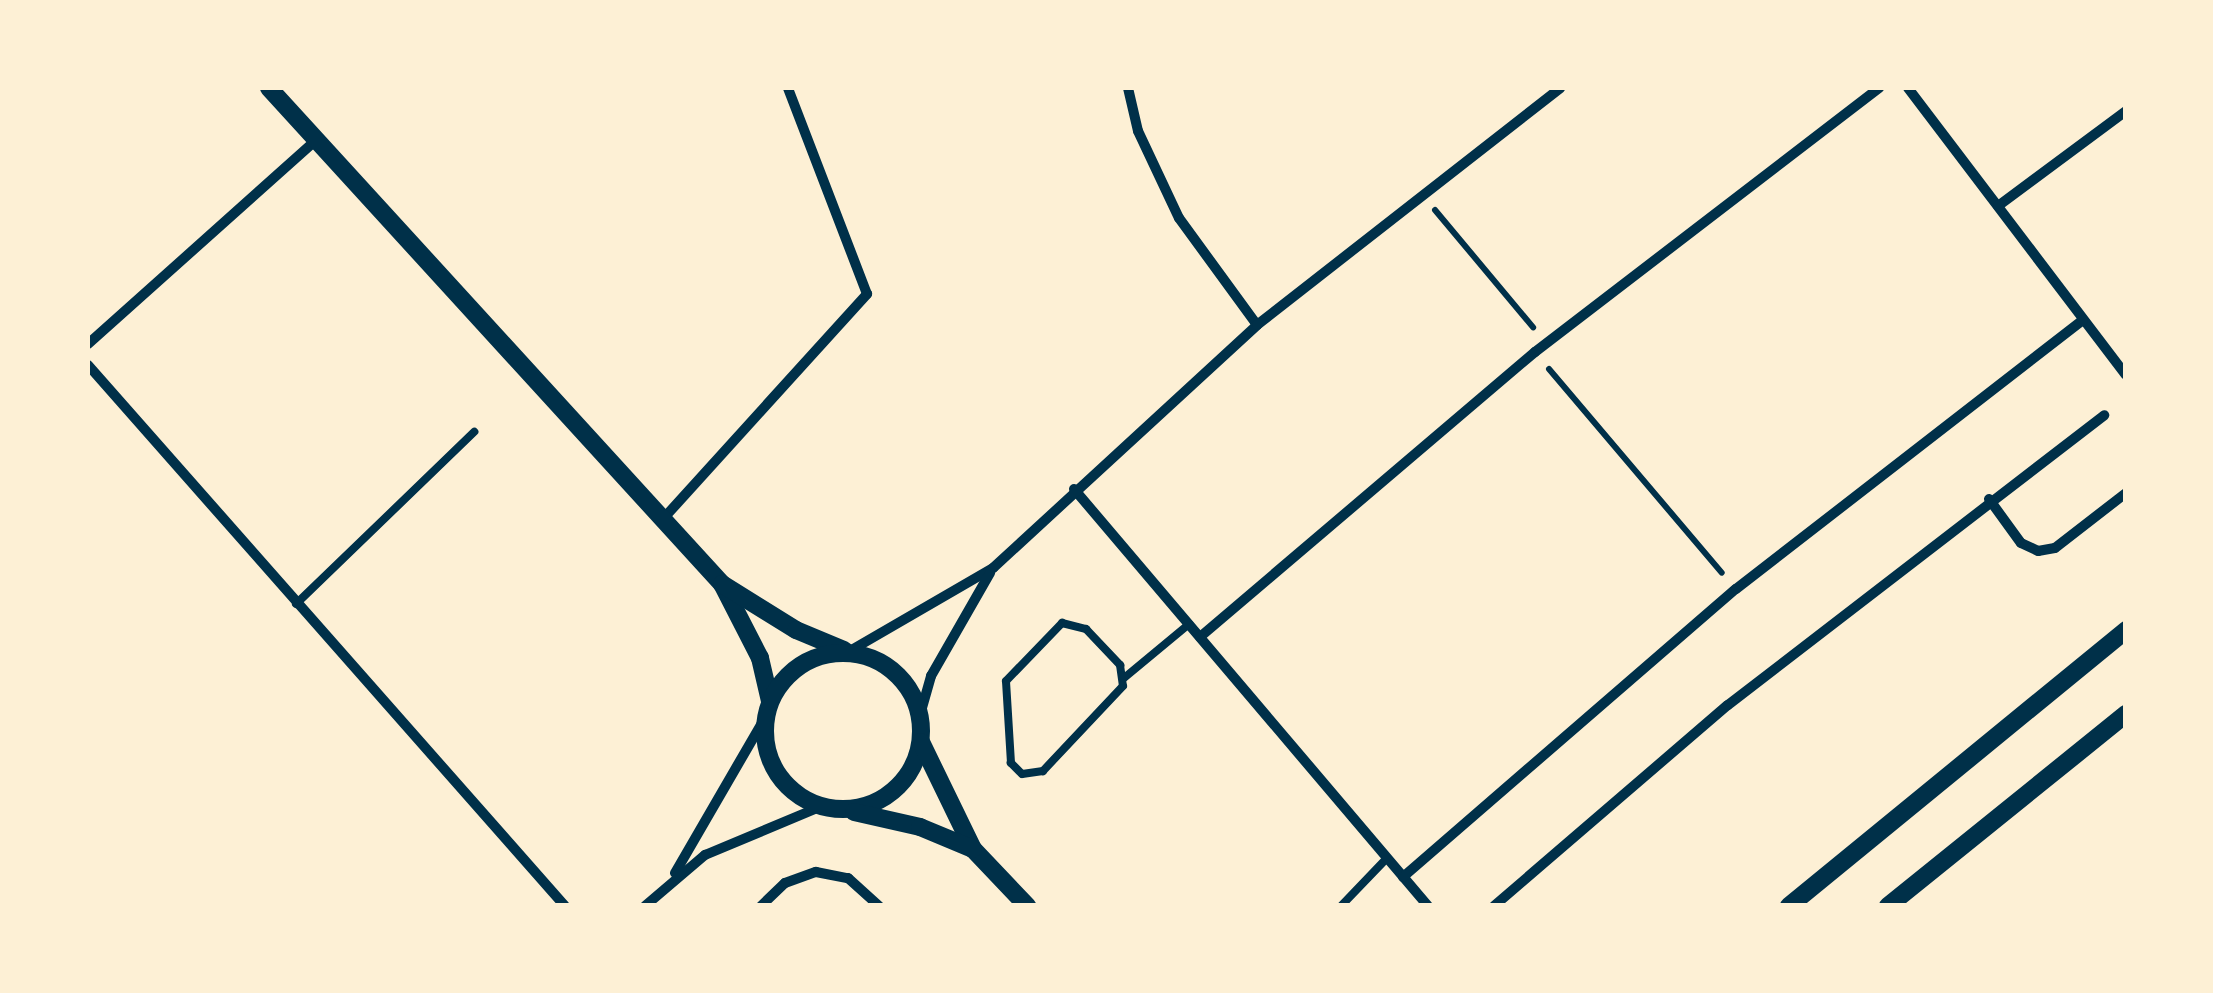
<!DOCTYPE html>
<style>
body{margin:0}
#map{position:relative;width:2213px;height:993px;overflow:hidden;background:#fdf0d5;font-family:"PT Sans",sans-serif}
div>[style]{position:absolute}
.path>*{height:6px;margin:-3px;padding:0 3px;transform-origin:3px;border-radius:3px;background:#003049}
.service>*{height:8px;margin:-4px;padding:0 4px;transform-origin:4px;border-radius:4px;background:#003049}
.minor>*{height:10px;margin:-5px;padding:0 5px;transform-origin:5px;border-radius:5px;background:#003049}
.tertiary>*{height:18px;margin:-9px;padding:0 9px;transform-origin:9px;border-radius:9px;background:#003049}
.tertiary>.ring{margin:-9px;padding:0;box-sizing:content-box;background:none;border:18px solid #003049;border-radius:50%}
span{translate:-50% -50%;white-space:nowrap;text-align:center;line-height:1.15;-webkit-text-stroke:10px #fdf0d5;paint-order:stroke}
.frame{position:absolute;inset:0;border:90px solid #fdf0d5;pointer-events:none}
</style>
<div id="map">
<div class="path">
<div style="left:1435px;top:210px;width:153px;rotate:50.1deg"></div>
<div style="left:1549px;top:369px;width:267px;rotate:49.7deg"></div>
</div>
<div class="service">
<div style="left:296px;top:604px;width:248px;rotate:-44deg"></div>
<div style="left:1062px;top:623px;width:25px;rotate:14deg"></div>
<div style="left:1086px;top:629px;width:50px;rotate:46.6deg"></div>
<div style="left:1120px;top:665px;width:21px;rotate:82deg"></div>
<div style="left:1123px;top:686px;width:117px;rotate:133.3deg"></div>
<div style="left:1043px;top:771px;width:21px;rotate:172deg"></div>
<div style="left:1022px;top:774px;width:16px;rotate:-135deg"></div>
<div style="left:1011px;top:763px;width:82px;rotate:-93.5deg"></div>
<div style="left:1006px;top:681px;width:81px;rotate:-46deg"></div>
<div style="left:1124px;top:678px;width:85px;rotate:-39.7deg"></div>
<div style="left:1341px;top:906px;width:66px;rotate:-46.2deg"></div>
</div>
<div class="minor">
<div style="left:1128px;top:88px;width:44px;rotate:76.9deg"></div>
<div style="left:1138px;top:131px;width:96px;rotate:64.8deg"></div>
<div style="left:1179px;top:218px;width:132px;rotate:53.9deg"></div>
<div style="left:1908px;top:88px;width:360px;rotate:52.8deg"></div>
<div style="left:1998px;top:206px;width:159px;rotate:-36.6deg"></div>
<div style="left:88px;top:344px;width:306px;rotate:-41.8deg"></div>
<div style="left:88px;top:365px;width:721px;rotate:48.6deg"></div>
<div style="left:1074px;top:489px;width:547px;rotate:49.67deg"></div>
<div style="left:1989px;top:499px;width:54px;rotate:54deg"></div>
<div style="left:2021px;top:543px;width:19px;rotate:25deg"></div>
<div style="left:2038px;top:551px;width:17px;rotate:-10deg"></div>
<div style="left:2055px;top:548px;width:90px;rotate:-37.8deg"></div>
<div style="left:663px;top:519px;width:304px;rotate:-47.8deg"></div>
<div style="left:867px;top:294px;width:221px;rotate:-111deg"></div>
<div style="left:1200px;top:637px;width:440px;rotate:-40.4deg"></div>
<div style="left:1535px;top:352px;width:434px;rotate:-37.5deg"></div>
<div style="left:848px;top:652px;width:168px;rotate:-30.1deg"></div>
<div style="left:993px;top:568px;width:359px;rotate:-42.6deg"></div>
<div style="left:1257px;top:325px;width:385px;rotate:-38deg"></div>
<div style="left:920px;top:715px;width:41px;rotate:-74.2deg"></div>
<div style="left:931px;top:676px;width:119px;rotate:-60.2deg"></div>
<div style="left:675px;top:873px;width:179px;rotate:-59.9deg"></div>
<div style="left:1403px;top:877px;width:440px;rotate:-40.9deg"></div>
<div style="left:1736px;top:589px;width:439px;rotate:-37.8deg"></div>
<div style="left:645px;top:906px;width:79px;rotate:-40.4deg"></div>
<div style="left:705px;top:855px;width:125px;rotate:-22.7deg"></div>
<div style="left:761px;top:906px;width:33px;rotate:-44deg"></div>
<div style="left:785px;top:883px;width:33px;rotate:-20deg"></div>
<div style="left:816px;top:872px;width:33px;rotate:11deg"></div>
<div style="left:848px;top:878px;width:42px;rotate:42.1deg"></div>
<div style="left:1494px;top:906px;width:308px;rotate:-40.7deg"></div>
<div style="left:1728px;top:705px;width:475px;rotate:-37.6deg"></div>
</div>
<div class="tertiary">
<div style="left:269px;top:88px;width:672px;rotate:47.59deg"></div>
<div style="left:722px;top:584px;width:83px;rotate:62.8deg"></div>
<div style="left:760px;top:658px;width:44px;rotate:76.9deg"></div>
<div style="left:722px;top:584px;width:87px;rotate:31.9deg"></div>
<div style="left:796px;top:630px;width:52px;rotate:22.6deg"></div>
<div class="ring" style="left:765px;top:653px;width:138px;height:138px"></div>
<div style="left:921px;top:742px;width:119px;rotate:64.1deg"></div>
<div style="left:973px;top:849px;width:79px;rotate:46.5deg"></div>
<div style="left:854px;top:812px;width:68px;rotate:12.8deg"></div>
<div style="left:920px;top:827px;width:57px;rotate:22.5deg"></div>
<div style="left:1789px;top:906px;width:436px;rotate:-39.3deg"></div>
<div style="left:1888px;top:906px;width:306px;rotate:-38.9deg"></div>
</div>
<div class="frame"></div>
</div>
